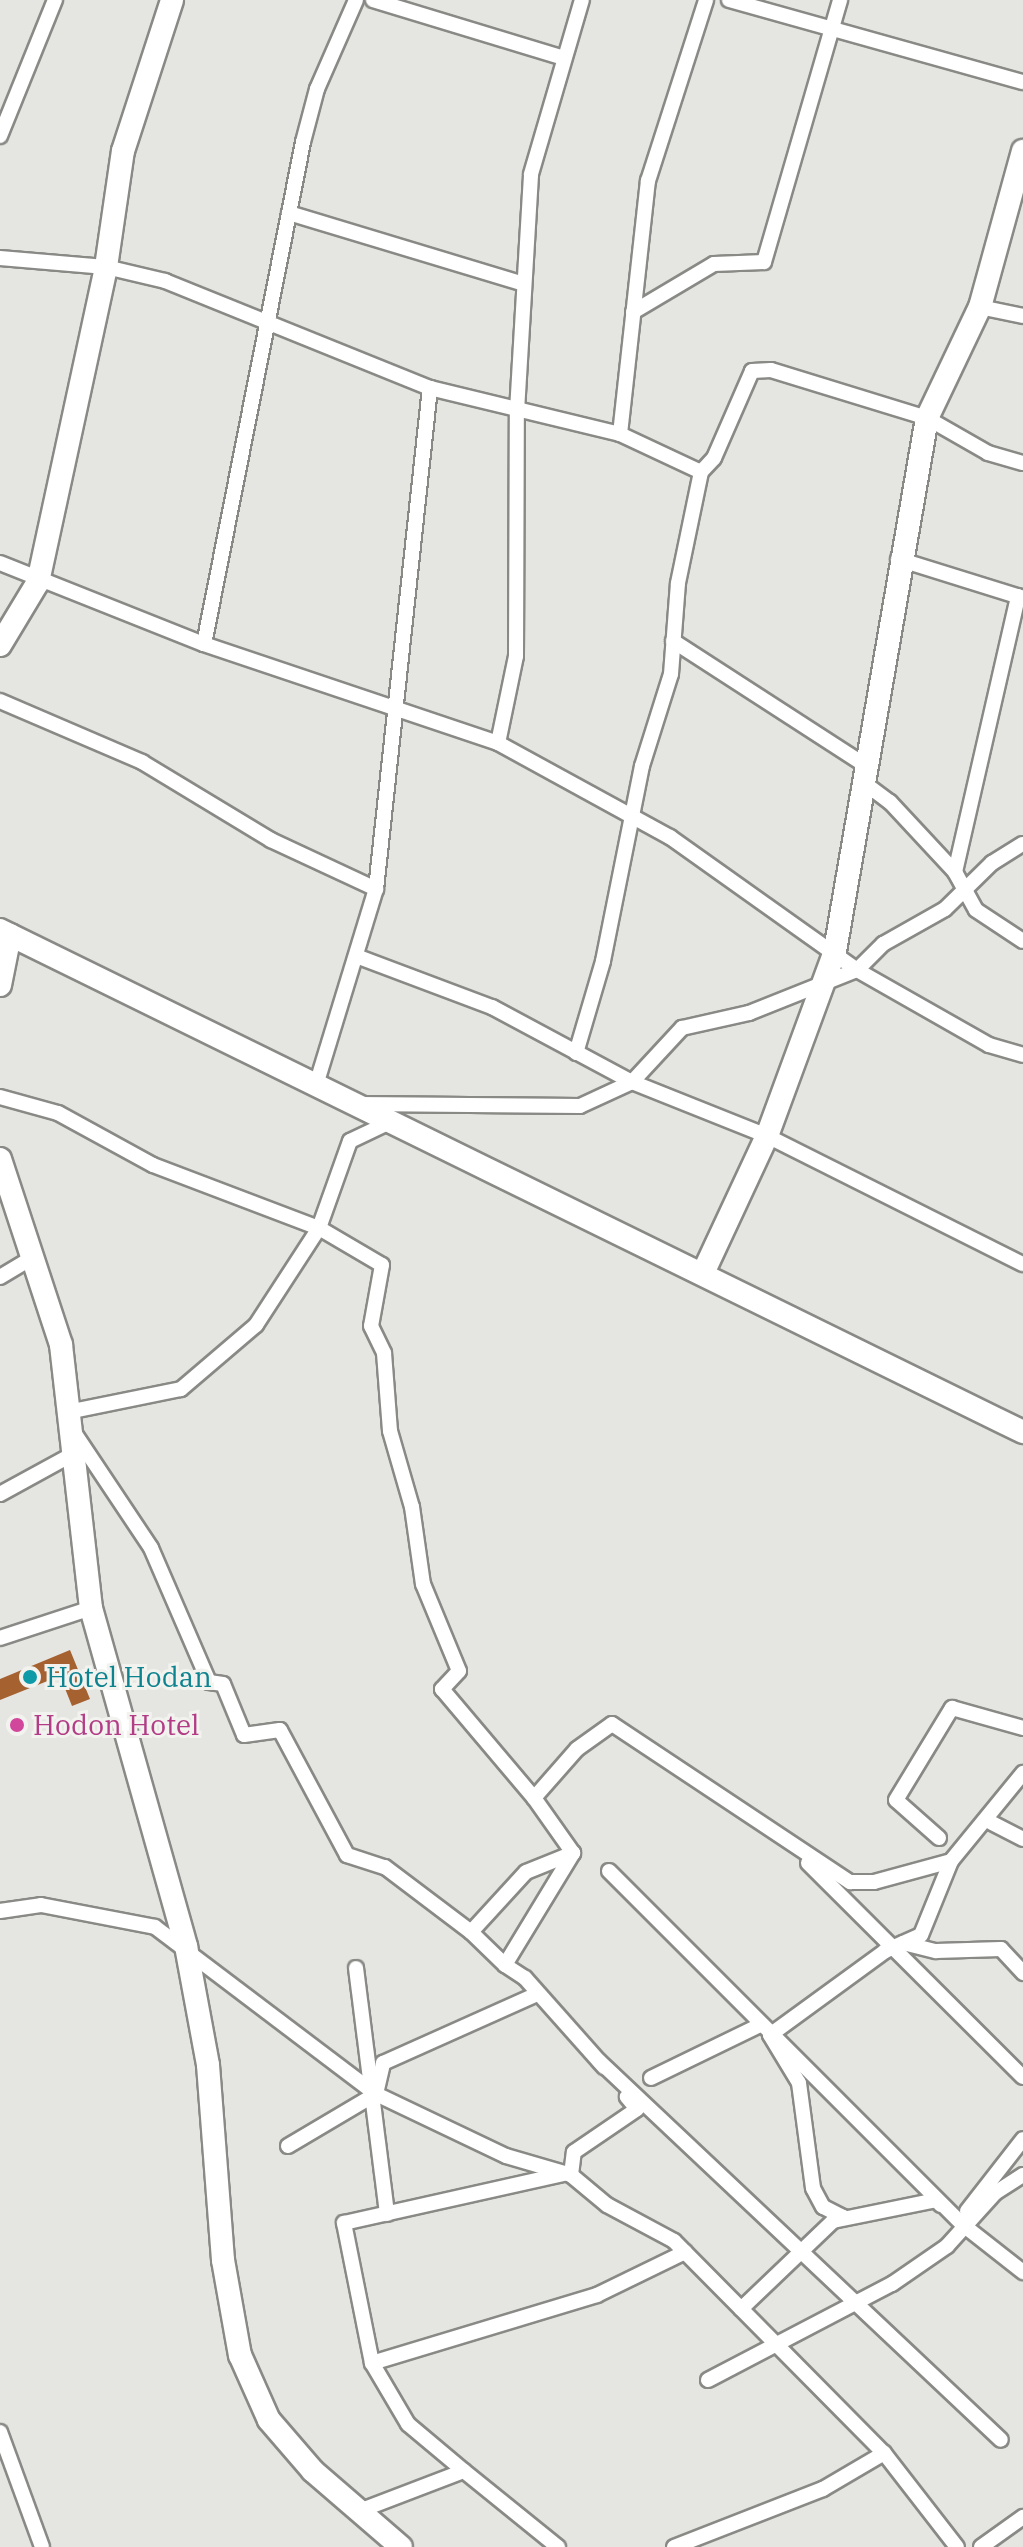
<!DOCTYPE html>
<style>
body{margin:0}
#map{position:relative;width:1023px;height:2547px;overflow:hidden;background:#e5e5e2;font-family:"IBM Plex Serif",serif}
div>[style]{position:absolute}
.building>*{inset:0;background:#a66131}
.roads{filter:drop-shadow(2px 0 #898986) drop-shadow(-2px 0 #898986) drop-shadow(0 2px #898986) drop-shadow(0 -2px #898986)}
.street>*{height:14px;margin:-7px;padding:0 7px;transform-origin:7px;border-radius:7px;background:#fff}
.secondary>*{height:22px;margin:-11px;padding:0 11px;transform-origin:11px;border-radius:11px;background:#fff}
.dots>*{width:22px;height:22px;translate:-50% -50%;box-sizing:border-box;border:4px solid #f2f2ef;border-radius:50%}
span{translate:-50% -50%;white-space:nowrap;text-align:center;line-height:1.15;-webkit-text-stroke:6px #f2f2ef;paint-order:stroke}
.culture-label{font-size:28px;color:#0d838f}
.left{translate:0 -50%;text-align:left}
.hotel-label{font-size:28px;color:#b23c85}
</style>
<div id="map">
<div class="building">
<div style="clip-path:polygon(70px 1650px,90px 1699px,72px 1706px,60px 1676px,0 1700px,0 1679px)"></div>
</div>
<div class="roads">
<div class="street">
<div style="left:373px;top:0;width:196px;rotate:16.9deg"></div>
<div style="left:729px;top:0;width:305px;rotate:15.6deg"></div>
<div style="left:0;top:136px;width:147px;rotate:-68deg"></div>
<div style="left:289px;top:213px;width:245px;rotate:16.8deg"></div>
<div style="left:0;top:258px;width:106px;rotate:4.9deg"></div>
<div style="left:106px;top:267px;width:61px;rotate:13.3deg"></div>
<div style="left:165px;top:281px;width:286px;rotate:22deg"></div>
<div style="left:430px;top:388px;width:195px;rotate:13.6deg"></div>
<div style="left:620px;top:434px;width:89px;rotate:25.1deg"></div>
<div style="left:701px;top:472px;width:19px;rotate:-47deg"></div>
<div style="left:714px;top:458px;width:95px;rotate:-66.4deg"></div>
<div style="left:752px;top:371px;width:19px;rotate:-3deg"></div>
<div style="left:771px;top:370px;width:163px;rotate:17.1deg"></div>
<div style="left:927px;top:418px;width:70px;rotate:29.8deg"></div>
<div style="left:988px;top:453px;width:36px;rotate:16deg"></div>
<div style="left:980px;top:307px;width:44px;rotate:11.8deg"></div>
<div style="left:633px;top:312px;width:94px;rotate:-30.7deg"></div>
<div style="left:714px;top:264px;width:50px;rotate:-2.3deg"></div>
<div style="left:764px;top:262px;width:273px;rotate:-73.8deg"></div>
<div style="left:620px;top:434px;width:255px;rotate:-83.7deg"></div>
<div style="left:648px;top:181px;width:190px;rotate:-72.2deg"></div>
<div style="left:898px;top:559px;width:131px;rotate:17.3deg"></div>
<div style="left:0;top:563px;width:219px;rotate:21.7deg"></div>
<div style="left:204px;top:644px;width:310px;rotate:18.6deg"></div>
<div style="left:498px;top:743px;width:196px;rotate:28.7deg"></div>
<div style="left:670px;top:837px;width:229px;rotate:35.4deg"></div>
<div style="left:857px;top:970px;width:152px;rotate:29.6deg"></div>
<div style="left:989px;top:1045px;width:35px;rotate:16deg"></div>
<div style="left:673px;top:641px;width:230px;rotate:32.9deg"></div>
<div style="left:204px;top:644px;width:512px;rotate:-78.84deg"></div>
<div style="left:303px;top:142px;width:55px;rotate:-75.2deg"></div>
<div style="left:317px;top:89px;width:97px;rotate:-66.3deg"></div>
<div style="left:0;top:701px;width:155px;rotate:23.2deg"></div>
<div style="left:142px;top:762px;width:151px;rotate:31.2deg"></div>
<div style="left:271px;top:840px;width:116px;rotate:25deg"></div>
<div style="left:498px;top:743px;width:89px;rotate:-78.3deg"></div>
<div style="left:516px;top:656px;width:245px;rotate:-89.8deg"></div>
<div style="left:517px;top:411px;width:237px;rotate:-86.6deg"></div>
<div style="left:531px;top:174px;width:181px;rotate:-73.7deg"></div>
<div style="left:863px;top:782px;width:34px;rotate:37deg"></div>
<div style="left:890px;top:802px;width:96px;rotate:47.1deg"></div>
<div style="left:955px;top:872px;width:43px;rotate:61.1deg"></div>
<div style="left:976px;top:910px;width:56px;rotate:33.4deg"></div>
<div style="left:955px;top:872px;width:283px;rotate:-77.1deg"></div>
<div style="left:356px;top:956px;width:145px;rotate:20.6deg"></div>
<div style="left:492px;top:1007px;width:159px;rotate:28.2deg"></div>
<div style="left:632px;top:1082px;width:74px;rotate:-47.2deg"></div>
<div style="left:682px;top:1028px;width:69px;rotate:-12.6deg"></div>
<div style="left:749px;top:1013px;width:116px;rotate:-21.7deg"></div>
<div style="left:857px;top:970px;width:37px;rotate:-45deg"></div>
<div style="left:883px;top:944px;width:71px;rotate:-29.4deg"></div>
<div style="left:945px;top:909px;width:66px;rotate:-44.4deg"></div>
<div style="left:992px;top:863px;width:36px;rotate:-32deg"></div>
<div style="left:576px;top:1053px;width:96px;rotate:-73.6deg"></div>
<div style="left:603px;top:961px;width:199px;rotate:-78.7deg"></div>
<div style="left:642px;top:766px;width:96px;rotate:-72.5deg"></div>
<div style="left:671px;top:674px;width:91px;rotate:-85.6deg"></div>
<div style="left:678px;top:583px;width:113px;rotate:-78.3deg"></div>
<div style="left:316px;top:1085px;width:205px;rotate:-73deg"></div>
<div style="left:376px;top:889px;width:504px;rotate:-83.85deg"></div>
<div style="left:0;top:1097px;width:60px;rotate:15.4deg"></div>
<div style="left:58px;top:1113px;width:108px;rotate:28.7deg"></div>
<div style="left:153px;top:1165px;width:178px;rotate:20.8deg"></div>
<div style="left:319px;top:1228px;width:116px;rotate:123deg"></div>
<div style="left:256px;top:1325px;width:99px;rotate:139.5deg"></div>
<div style="left:181px;top:1389px;width:115px;rotate:168.5deg"></div>
<div style="left:359px;top:1104px;width:221px;rotate:0.5deg"></div>
<div style="left:580px;top:1106px;width:57px;rotate:-24.8deg"></div>
<div style="left:632px;top:1082px;width:145px;rotate:21.8deg"></div>
<div style="left:767px;top:1136px;width:286px;rotate:26.6deg"></div>
<div style="left:390px;top:1122px;width:44px;rotate:154.6deg"></div>
<div style="left:350px;top:1141px;width:92px;rotate:109.6deg"></div>
<div style="left:319px;top:1228px;width:73px;rotate:30.4deg"></div>
<div style="left:382px;top:1265px;width:62px;rotate:100.2deg"></div>
<div style="left:371px;top:1326px;width:30px;rotate:64deg"></div>
<div style="left:384px;top:1353px;width:78px;rotate:85.6deg"></div>
<div style="left:390px;top:1431px;width:79px;rotate:73.9deg"></div>
<div style="left:412px;top:1507px;width:78px;rotate:81.9deg"></div>
<div style="left:423px;top:1584px;width:94px;rotate:67.5deg"></div>
<div style="left:459px;top:1671px;width:25px;rotate:133deg"></div>
<div style="left:442px;top:1689px;width:143px;rotate:49.8deg"></div>
<div style="left:534px;top:1798px;width:65px;rotate:-48.7deg"></div>
<div style="left:577px;top:1749px;width:43px;rotate:-35.5deg"></div>
<div style="left:612px;top:1724px;width:286px;rotate:33.6deg"></div>
<div style="left:850px;top:1882px;width:24px"></div>
<div style="left:874px;top:1882px;width:80px;rotate:-15.3deg"></div>
<div style="left:0;top:1277px;width:37px;rotate:-31deg"></div>
<div style="left:75px;top:1434px;width:137px;rotate:56.3deg"></div>
<div style="left:151px;top:1548px;width:146px;rotate:66.6deg"></div>
<div style="left:209px;top:1682px;width:14px;rotate:8deg"></div>
<div style="left:223px;top:1684px;width:55px;rotate:67.6deg"></div>
<div style="left:244px;top:1735px;width:36px;rotate:-8deg"></div>
<div style="left:280px;top:1730px;width:142px;rotate:61.8deg"></div>
<div style="left:347px;top:1855px;width:40px;rotate:18deg"></div>
<div style="left:385px;top:1867px;width:108px;rotate:37.1deg"></div>
<div style="left:471px;top:1932px;width:81px;rotate:-47.5deg"></div>
<div style="left:526px;top:1872px;width:51px;rotate:-22deg"></div>
<div style="left:573px;top:1853px;width:67px;rotate:-125.3deg"></div>
<div style="left:0;top:1494px;width:83px;rotate:-28.7deg"></div>
<div style="left:0;top:1638px;width:96px;rotate:-18.2deg"></div>
<div style="left:992px;top:1823px;width:35px;rotate:27deg"></div>
<div style="left:939px;top:1838px;width:57px;rotate:-138.5deg"></div>
<div style="left:896px;top:1800px;width:108px;rotate:-58.7deg"></div>
<div style="left:952px;top:1708px;width:74px;rotate:15.7deg"></div>
<div style="left:573px;top:1853px;width:131px;rotate:121.3deg"></div>
<div style="left:505px;top:1965px;width:24px;rotate:33deg"></div>
<div style="left:525px;top:1978px;width:119px;rotate:48.4deg"></div>
<div style="left:808px;top:1863px;width:303px;rotate:44.9deg"></div>
<div style="left:609px;top:1871px;width:499px;rotate:45deg"></div>
<div style="left:962px;top:2224px;width:78px;rotate:38.2deg"></div>
<div style="left:0;top:1911px;width:41px;rotate:-8.3deg"></div>
<div style="left:41px;top:1905px;width:116px;rotate:10.9deg"></div>
<div style="left:155px;top:1927px;width:277px;rotate:37.1deg"></div>
<div style="left:376px;top:2094px;width:144px;rotate:25.5deg"></div>
<div style="left:506px;top:2156px;width:68px;rotate:16.3deg"></div>
<div style="left:571px;top:2175px;width:47px;rotate:39.8deg"></div>
<div style="left:607px;top:2205px;width:76px;rotate:28.2deg"></div>
<div style="left:674px;top:2241px;width:298px;rotate:45.3deg"></div>
<div style="left:884px;top:2453px;width:119px;rotate:52.2deg"></div>
<div style="left:471px;top:1932px;width:47px;rotate:44.1deg"></div>
<div style="left:903px;top:1943px;width:34px;rotate:14deg"></div>
<div style="left:936px;top:1951px;width:65px;rotate:-1.8deg"></div>
<div style="left:1001px;top:1949px;width:33px;rotate:47deg"></div>
<div style="left:356px;top:1968px;width:248px;rotate:82.8deg"></div>
<div style="left:599px;top:2061px;width:552px;rotate:43.31deg"></div>
<div style="left:651px;top:2078px;width:123px;rotate:-25.9deg"></div>
<div style="left:288px;top:2146px;width:102px;rotate:-30.6deg"></div>
<div style="left:376px;top:2094px;width:32px;rotate:-77deg"></div>
<div style="left:383px;top:2063px;width:169px;rotate:-24.1deg"></div>
<div style="left:571px;top:2175px;width:23px;rotate:-83deg"></div>
<div style="left:574px;top:2152px;width:76px;rotate:-34.3deg"></div>
<div style="left:637px;top:2109px;width:16px;rotate:-130deg"></div>
<div style="left:967px;top:2211px;width:91px;rotate:-52.1deg"></div>
<div style="left:833px;top:2221px;width:11px;rotate:-22deg"></div>
<div style="left:843px;top:2217px;width:22px;rotate:-153deg"></div>
<div style="left:823px;top:2207px;width:21px;rotate:-118deg"></div>
<div style="left:813px;top:2188px;width:106px;rotate:-97.6deg"></div>
<div style="left:799px;top:2083px;width:56px;rotate:-121.1deg"></div>
<div style="left:770px;top:2035px;width:142px;rotate:-36.1deg"></div>
<div style="left:885px;top:1951px;width:39px;rotate:-24deg"></div>
<div style="left:921px;top:1935px;width:80px;rotate:-67.9deg"></div>
<div style="left:951px;top:1861px;width:114px;rotate:-50.7deg"></div>
<div style="left:741px;top:2309px;width:127px;rotate:-43.7deg"></div>
<div style="left:833px;top:2221px;width:105px;rotate:-11.5deg"></div>
<div style="left:936px;top:2200px;width:7px;rotate:45deg"></div>
<div style="left:372px;top:2363px;width:235px;rotate:-16.8deg"></div>
<div style="left:597px;top:2295px;width:98px;rotate:-26deg"></div>
<div style="left:708px;top:2380px;width:208px;rotate:-27.6deg"></div>
<div style="left:892px;top:2284px;width:67px;rotate:-34.6deg"></div>
<div style="left:947px;top:2246px;width:72px;rotate:-47.8deg"></div>
<div style="left:995px;top:2193px;width:33px;rotate:-33deg"></div>
<div style="left:0;top:2432px;width:122px;rotate:69.9deg"></div>
<div style="left:464px;top:2471px;width:73px;rotate:-140deg"></div>
<div style="left:408px;top:2424px;width:71px;rotate:-120.5deg"></div>
<div style="left:372px;top:2363px;width:143px;rotate:-101.3deg"></div>
<div style="left:344px;top:2223px;width:224px;rotate:-12.6deg"></div>
<div style="left:359px;top:2511px;width:112px;rotate:-20.9deg"></div>
<div style="left:464px;top:2471px;width:121px;rotate:39deg"></div>
<div style="left:674px;top:2547px;width:160px;rotate:-21.3deg"></div>
<div style="left:823px;top:2489px;width:71px;rotate:-30.5deg"></div>
<div style="left:981px;top:2547px;width:52px;rotate:-35.5deg"></div>
</div>
<div class="secondary">
<div style="left:0;top:645px;width:74px;rotate:-58.9deg"></div>
<div style="left:38px;top:582px;width:322px;rotate:-77.8deg"></div>
<div style="left:106px;top:267px;width:117px;rotate:-81.7deg"></div>
<div style="left:123px;top:151px;width:159px;rotate:-72deg"></div>
<div style="left:0;top:930px;width:1140px;rotate:26.14deg"></div>
<div style="left:0;top:985px;width:51px;rotate:-78.7deg"></div>
<div style="left:0;top:1159px;width:196px;rotate:71.8deg"></div>
<div style="left:61px;top:1345px;width:265px;rotate:83.5deg"></div>
<div style="left:91px;top:1608px;width:351px;rotate:74.3deg"></div>
<div style="left:186px;top:1946px;width:121px;rotate:79.5deg"></div>
<div style="left:208px;top:2065px;width:196px;rotate:85.6deg"></div>
<div style="left:223px;top:2260px;width:97px;rotate:79.9deg"></div>
<div style="left:240px;top:2355px;width:71px;rotate:66deg"></div>
<div style="left:269px;top:2420px;width:67px;rotate:49.2deg"></div>
<div style="left:313px;top:2471px;width:116px;rotate:40.8deg"></div>
<div style="left:704px;top:1271px;width:149px;rotate:-65deg"></div>
<div style="left:767px;top:1136px;width:197px;rotate:-69.8deg"></div>
<div style="left:835px;top:951px;width:541px;rotate:-80.21deg"></div>
<div style="left:927px;top:418px;width:123px;rotate:-64.5deg"></div>
<div style="left:980px;top:307px;width:162px;rotate:-74.6deg"></div>
</div>
</div>
<div class="dots">
<div style="left:30px;top:1677px;background:#0f9aa8"></div>
<div style="left:17px;top:1725px;background:#d1479c"></div>
</div>
<div class="culture-label">
<span class="left" style="left:46px;top:1677px">Hotel Hodan</span>
</div>
<div class="hotel-label">
<span class="left" style="left:33px;top:1725px">Hodon Hotel</span>
</div>
</div>
